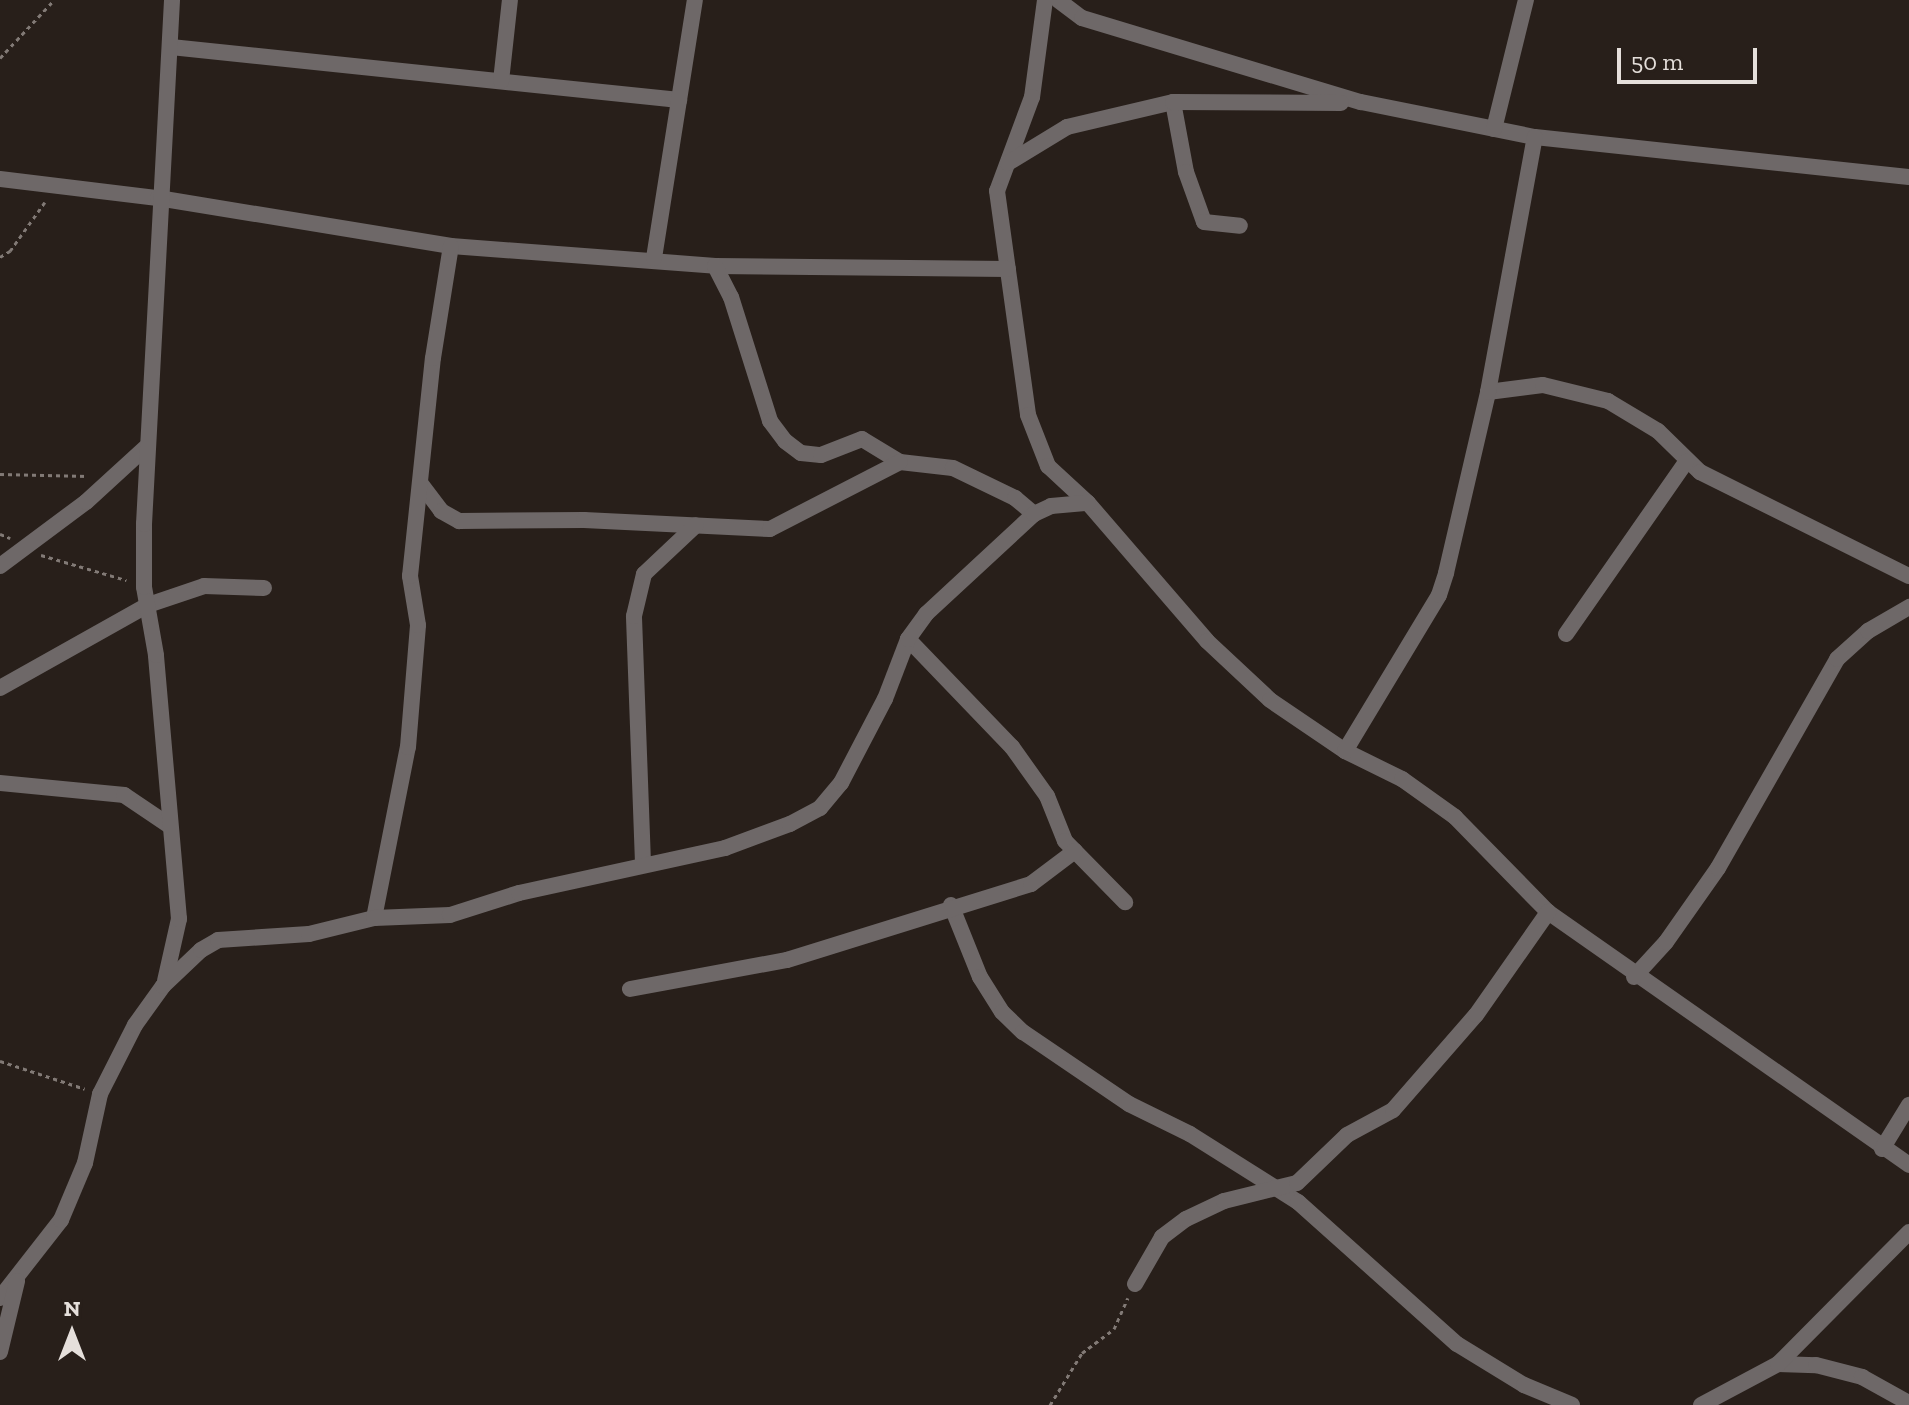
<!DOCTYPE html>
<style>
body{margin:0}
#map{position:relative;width:1909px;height:1405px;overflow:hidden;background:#281f1a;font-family:"Zilla Slab",serif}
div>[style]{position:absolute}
.path>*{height:3px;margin-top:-1.5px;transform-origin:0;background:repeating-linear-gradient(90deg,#827a76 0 4px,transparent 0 8px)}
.minor>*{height:16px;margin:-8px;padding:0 8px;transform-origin:8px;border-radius:8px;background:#6e6868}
span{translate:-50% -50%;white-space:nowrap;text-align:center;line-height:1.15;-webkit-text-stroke:6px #281f1a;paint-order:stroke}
.north{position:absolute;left:32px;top:1293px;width:80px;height:80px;-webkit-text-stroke:6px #281f1a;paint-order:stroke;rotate:0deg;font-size:22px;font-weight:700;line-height:32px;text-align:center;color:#e5dfdb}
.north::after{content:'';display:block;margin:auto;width:28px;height:36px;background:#e5dfdb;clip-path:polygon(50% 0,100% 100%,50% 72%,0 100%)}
.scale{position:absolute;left:1617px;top:48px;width:140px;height:36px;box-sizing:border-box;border:4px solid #e5dfdb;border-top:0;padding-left:10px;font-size:24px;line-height:28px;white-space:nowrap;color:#e5dfdb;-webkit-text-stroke:6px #281f1a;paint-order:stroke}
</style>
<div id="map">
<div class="path">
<div style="left:0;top:58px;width:79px;rotate:-47deg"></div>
<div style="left:0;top:257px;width:12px;rotate:-31deg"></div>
<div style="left:10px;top:251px;width:60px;rotate:-54.5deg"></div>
<div style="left:0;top:474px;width:88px;rotate:1.3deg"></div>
<div style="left:0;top:534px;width:11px;rotate:22deg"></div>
<div style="left:41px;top:555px;width:89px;rotate:16.4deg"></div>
<div style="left:0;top:1061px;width:89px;rotate:18.2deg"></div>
<div style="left:1050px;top:1405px;width:61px;rotate:-58.4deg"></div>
<div style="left:1082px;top:1353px;width:40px;rotate:-37deg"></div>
<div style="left:1114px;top:1329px;width:34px;rotate:-66deg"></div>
</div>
<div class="minor">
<div style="left:1045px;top:0;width:98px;rotate:97.6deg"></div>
<div style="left:1032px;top:97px;width:100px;rotate:110.4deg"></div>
<div style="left:997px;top:191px;width:226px;rotate:82.1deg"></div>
<div style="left:1028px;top:415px;width:55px;rotate:68.6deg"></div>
<div style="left:1048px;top:466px;width:54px;rotate:42.8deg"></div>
<div style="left:1088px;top:503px;width:182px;rotate:49.2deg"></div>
<div style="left:1207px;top:641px;width:86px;rotate:43.1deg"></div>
<div style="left:1270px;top:700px;width:91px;rotate:34.2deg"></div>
<div style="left:1345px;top:751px;width:64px;rotate:26.2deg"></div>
<div style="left:1402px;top:779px;width:65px;rotate:35.6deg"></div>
<div style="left:1455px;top:817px;width:133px;rotate:45.6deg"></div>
<div style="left:1548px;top:912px;width:441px;rotate:35deg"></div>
<div style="left:1058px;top:0;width:30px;rotate:37deg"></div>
<div style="left:1082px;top:18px;width:291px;rotate:16.8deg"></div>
<div style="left:1361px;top:102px;width:177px;rotate:11.4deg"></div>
<div style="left:1535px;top:137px;width:376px;rotate:6.1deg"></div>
<div style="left:171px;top:47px;width:511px;rotate:5.96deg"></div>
<div style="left:501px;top:81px;width:81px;rotate:-83.7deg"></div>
<div style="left:1173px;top:102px;width:71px;rotate:79.5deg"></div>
<div style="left:1186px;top:172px;width:53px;rotate:70.2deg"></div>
<div style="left:1204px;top:222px;width:36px;rotate:6deg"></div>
<div style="left:1494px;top:129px;width:133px;rotate:-76.1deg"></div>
<div style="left:1008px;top:163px;width:69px;rotate:-31.4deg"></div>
<div style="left:1067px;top:127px;width:109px;rotate:-13.3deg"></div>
<div style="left:1173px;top:102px;width:168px;rotate:0.3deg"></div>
<div style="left:0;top:179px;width:159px;rotate:6.9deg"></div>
<div style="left:158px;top:198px;width:297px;rotate:9.3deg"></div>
<div style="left:451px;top:246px;width:265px;rotate:4.3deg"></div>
<div style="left:715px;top:266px;width:293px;rotate:0.6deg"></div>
<div style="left:654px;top:258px;width:261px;rotate:-81deg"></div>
<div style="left:715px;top:266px;width:35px;rotate:63deg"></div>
<div style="left:731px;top:297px;width:130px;rotate:72.5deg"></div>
<div style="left:770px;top:421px;width:25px;rotate:53deg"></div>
<div style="left:785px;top:441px;width:20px;rotate:37deg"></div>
<div style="left:801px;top:453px;width:20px;rotate:6deg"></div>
<div style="left:821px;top:455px;width:44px;rotate:-21.3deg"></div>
<div style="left:862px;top:439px;width:44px;rotate:31.2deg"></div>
<div style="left:900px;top:462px;width:53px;rotate:6.5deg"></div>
<div style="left:953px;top:468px;width:69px;rotate:25.8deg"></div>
<div style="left:1015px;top:498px;width:25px;rotate:40deg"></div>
<div style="left:1488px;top:392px;width:55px;rotate:-7.3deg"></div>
<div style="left:1543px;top:385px;width:67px;rotate:13.8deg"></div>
<div style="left:1608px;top:401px;width:58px;rotate:31deg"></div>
<div style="left:1658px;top:431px;width:59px;rotate:44.3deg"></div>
<div style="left:1700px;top:472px;width:233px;rotate:26.5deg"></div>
<div style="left:421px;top:484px;width:34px;rotate:53deg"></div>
<div style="left:441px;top:511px;width:21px;rotate:29deg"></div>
<div style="left:459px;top:521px;width:125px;rotate:-0.5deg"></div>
<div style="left:584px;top:520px;width:186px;rotate:2.8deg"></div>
<div style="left:770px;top:529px;width:146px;rotate:-27.3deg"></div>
<div style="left:0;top:566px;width:107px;rotate:-36.7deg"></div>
<div style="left:86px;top:502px;width:81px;rotate:-42.5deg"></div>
<div style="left:1566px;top:634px;width:210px;rotate:-55.1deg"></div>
<div style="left:908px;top:639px;width:150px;rotate:46.1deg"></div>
<div style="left:1012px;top:747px;width:60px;rotate:54.5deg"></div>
<div style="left:1047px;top:796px;width:48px;rotate:68.2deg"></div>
<div style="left:1065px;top:841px;width:86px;rotate:45.5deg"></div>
<div style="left:0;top:688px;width:170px;rotate:-29.3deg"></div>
<div style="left:148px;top:605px;width:59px;rotate:-18.7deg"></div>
<div style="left:204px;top:586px;width:60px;rotate:1.9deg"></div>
<div style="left:1345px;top:751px;width:182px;rotate:-58.9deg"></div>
<div style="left:1439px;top:595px;width:23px;rotate:-72deg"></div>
<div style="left:1446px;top:573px;width:186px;rotate:-76.9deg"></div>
<div style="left:1488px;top:392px;width:259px;rotate:-79.6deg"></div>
<div style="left:0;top:783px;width:125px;rotate:5.5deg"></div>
<div style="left:124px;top:795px;width:55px;rotate:34deg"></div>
<div style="left:643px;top:863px;width:247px;rotate:-92.1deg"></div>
<div style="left:634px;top:616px;width:43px;rotate:-76.6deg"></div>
<div style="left:644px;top:574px;width:71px;rotate:-43.3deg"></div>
<div style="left:951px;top:905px;width:78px;rotate:68.1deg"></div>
<div style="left:980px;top:977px;width:41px;rotate:57.8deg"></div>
<div style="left:1002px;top:1012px;width:29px;rotate:44deg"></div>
<div style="left:1023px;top:1032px;width:128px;rotate:34.2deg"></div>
<div style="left:1129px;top:1104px;width:68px;rotate:26.2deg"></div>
<div style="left:1190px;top:1134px;width:128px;rotate:32.2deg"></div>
<div style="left:1298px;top:1202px;width:213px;rotate:41.8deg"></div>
<div style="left:1457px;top:1344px;width:79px;rotate:31.5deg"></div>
<div style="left:1524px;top:1385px;width:52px;rotate:22.6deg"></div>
<div style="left:374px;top:918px;width:174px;rotate:-78.8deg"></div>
<div style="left:408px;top:747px;width:122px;rotate:-85.3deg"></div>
<div style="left:418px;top:625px;width:50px;rotate:-99.3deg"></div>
<div style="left:410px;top:576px;width:219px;rotate:-84deg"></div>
<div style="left:433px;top:358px;width:113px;rotate:-80.9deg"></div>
<div style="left:1634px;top:977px;width:47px;rotate:-47.6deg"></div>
<div style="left:1666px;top:942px;width:90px;rotate:-54.9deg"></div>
<div style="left:1718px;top:868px;width:241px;rotate:-60.3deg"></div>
<div style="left:1837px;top:659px;width:42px;rotate:-42.1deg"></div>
<div style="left:1868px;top:631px;width:48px;rotate:-30.3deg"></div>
<div style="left:165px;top:981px;width:64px;rotate:-77.3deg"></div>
<div style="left:179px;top:919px;width:265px;rotate:-95deg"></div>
<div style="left:156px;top:655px;width:69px;rotate:-100deg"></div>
<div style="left:144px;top:587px;width:63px;rotate:-90deg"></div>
<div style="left:144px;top:524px;width:525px;rotate:-86.94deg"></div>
<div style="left:630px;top:989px;width:160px;rotate:-10.5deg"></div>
<div style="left:787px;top:960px;width:256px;rotate:-17.3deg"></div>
<div style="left:1031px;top:884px;width:55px;rotate:-36.9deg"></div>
<div style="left:1882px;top:1149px;width:52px;rotate:-58.5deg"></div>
<div style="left:1135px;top:1284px;width:54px;rotate:-60.1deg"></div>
<div style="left:1162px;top:1237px;width:30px;rotate:-37deg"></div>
<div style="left:1186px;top:1219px;width:42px;rotate:-25.3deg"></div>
<div style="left:1224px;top:1201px;width:75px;rotate:-13.9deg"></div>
<div style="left:1297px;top:1183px;width:69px;rotate:-43.8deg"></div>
<div style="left:1347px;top:1135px;width:52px;rotate:-28.5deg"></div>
<div style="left:1393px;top:1110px;width:126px;rotate:-48.9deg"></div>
<div style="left:1476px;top:1015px;width:126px;rotate:-55deg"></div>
<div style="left:0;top:1298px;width:99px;rotate:-52deg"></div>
<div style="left:61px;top:1220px;width:62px;rotate:-67.2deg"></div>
<div style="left:85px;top:1163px;width:71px;rotate:-77.7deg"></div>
<div style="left:100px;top:1094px;width:77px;rotate:-63.1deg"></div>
<div style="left:135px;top:1025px;width:48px;rotate:-54.3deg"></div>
<div style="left:163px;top:986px;width:52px;rotate:-43.5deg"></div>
<div style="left:201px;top:950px;width:20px;rotate:-30deg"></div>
<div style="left:218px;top:940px;width:91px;rotate:-3.8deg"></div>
<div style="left:309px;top:934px;width:67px;rotate:-13.8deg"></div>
<div style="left:374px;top:918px;width:76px;rotate:-2.3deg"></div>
<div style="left:450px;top:915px;width:72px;rotate:-17.7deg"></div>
<div style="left:519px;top:893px;width:211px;rotate:-12.3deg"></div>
<div style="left:725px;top:848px;width:69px;rotate:-20.3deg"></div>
<div style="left:790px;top:824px;width:34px;rotate:-28deg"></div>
<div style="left:820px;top:808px;width:33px;rotate:-50deg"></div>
<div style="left:841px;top:783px;width:95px;rotate:-62.4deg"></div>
<div style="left:885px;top:699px;width:64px;rotate:-69deg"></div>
<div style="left:908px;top:639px;width:31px;rotate:-54deg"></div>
<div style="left:926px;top:614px;width:147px;rotate:-42.8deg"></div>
<div style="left:1034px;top:514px;width:19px;rotate:-25deg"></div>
<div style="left:1051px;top:506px;width:37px;rotate:-5deg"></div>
<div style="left:0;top:1352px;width:73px;rotate:-76.5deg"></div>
<div style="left:1778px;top:1364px;width:38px;rotate:2deg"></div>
<div style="left:1816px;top:1365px;width:48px;rotate:14.6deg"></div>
<div style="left:1862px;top:1377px;width:54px;rotate:29deg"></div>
<div style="left:1701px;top:1405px;width:87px;rotate:-28deg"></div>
<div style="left:1778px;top:1364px;width:186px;rotate:-45.2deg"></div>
</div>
<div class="north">N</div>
<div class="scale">50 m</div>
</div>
